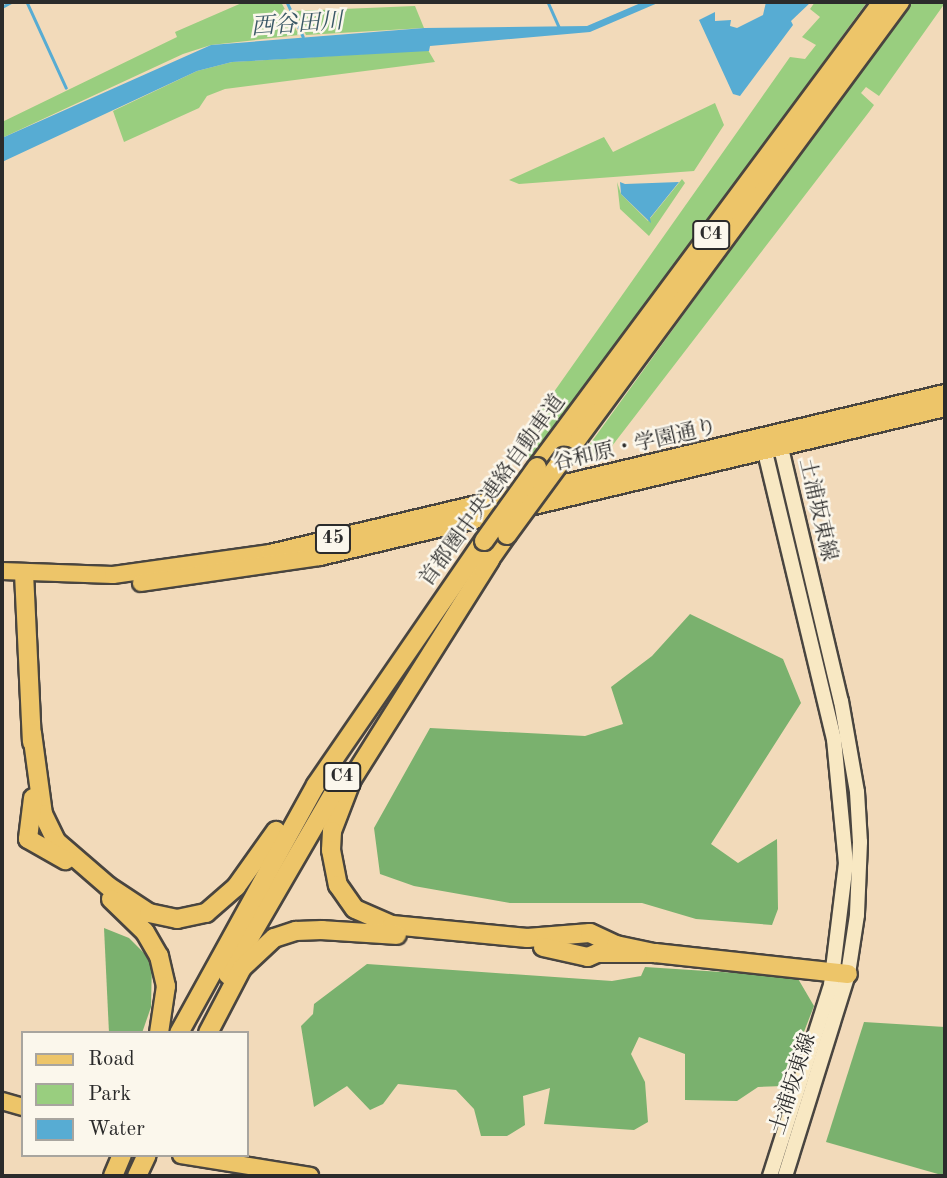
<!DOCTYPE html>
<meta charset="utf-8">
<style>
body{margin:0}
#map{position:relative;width:947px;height:1178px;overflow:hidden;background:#f2daba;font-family:"Old Standard TT","Noto Serif JP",serif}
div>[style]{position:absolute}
.green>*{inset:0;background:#99ce7f}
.forest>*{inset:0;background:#7ab16e}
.water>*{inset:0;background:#57acd3}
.stream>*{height:2.5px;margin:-1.25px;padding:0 1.25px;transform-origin:1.25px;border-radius:1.25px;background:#57acd3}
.roads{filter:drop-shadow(2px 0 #494540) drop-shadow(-2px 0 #494540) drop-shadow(0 2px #494540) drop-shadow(0 -2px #494540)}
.secondary>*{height:14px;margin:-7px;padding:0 7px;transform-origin:7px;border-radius:7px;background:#f8e8c3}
.primary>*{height:16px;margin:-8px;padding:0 8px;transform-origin:8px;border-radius:8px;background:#edc569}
.highway>*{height:18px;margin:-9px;padding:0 9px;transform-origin:9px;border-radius:9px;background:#edc569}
.bridges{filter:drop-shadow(2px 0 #494540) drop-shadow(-2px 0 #494540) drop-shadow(0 2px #494540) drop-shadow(0 -2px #494540)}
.highway-bridge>*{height:18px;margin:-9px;padding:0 9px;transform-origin:9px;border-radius:9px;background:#edc569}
span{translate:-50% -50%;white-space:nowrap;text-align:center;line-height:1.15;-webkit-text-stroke:5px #fbf7ec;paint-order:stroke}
.shield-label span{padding:2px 5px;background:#fbf7ec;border:2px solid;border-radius:5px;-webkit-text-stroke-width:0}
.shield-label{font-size:19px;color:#2b2b2b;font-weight:700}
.street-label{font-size:21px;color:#2b2b2b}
.water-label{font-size:23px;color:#3a5866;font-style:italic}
.frame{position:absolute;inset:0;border:4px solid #2b2b2b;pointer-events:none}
.legend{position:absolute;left:21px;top:1031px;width:228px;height:126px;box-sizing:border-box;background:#fbf7ec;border:2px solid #a8a59f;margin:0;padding:9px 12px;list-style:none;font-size:21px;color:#2b2b2b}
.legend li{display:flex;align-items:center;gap:14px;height:35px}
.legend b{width:35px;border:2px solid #a8a59f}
</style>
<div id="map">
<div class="green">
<div style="clip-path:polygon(244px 2px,281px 2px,299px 35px,211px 45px,183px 54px,2px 138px,2px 122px,177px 37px,175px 32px)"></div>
<div style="clip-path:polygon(815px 2px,867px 2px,531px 463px,520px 440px,790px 57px,805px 59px,816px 45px,802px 37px,820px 17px,810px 9px)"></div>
<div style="clip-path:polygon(910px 2px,945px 3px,879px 96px,866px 87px,861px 93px,874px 105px,869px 112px,602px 459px,582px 455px)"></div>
<div style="clip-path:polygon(415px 6px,424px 28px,306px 35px,294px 11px)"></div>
<div style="clip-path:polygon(428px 50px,435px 62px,225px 89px,207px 96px,199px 108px,124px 142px,113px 111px,197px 71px,232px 62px)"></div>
<div style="clip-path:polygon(715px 103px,724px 125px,694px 171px,519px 184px,509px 180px,604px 137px,613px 152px)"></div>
<div style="clip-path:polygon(682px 179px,685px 183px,649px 236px,620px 209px,617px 182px,621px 194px,648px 221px)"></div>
</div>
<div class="forest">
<div style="clip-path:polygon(690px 614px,783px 659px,801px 703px,711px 844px,738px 863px,777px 839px,778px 909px,772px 925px,696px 919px,642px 903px,510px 903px,414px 886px,380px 874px,374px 828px,430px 728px,585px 736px,623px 724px,611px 687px,652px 656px)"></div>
<div style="clip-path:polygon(104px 928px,129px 938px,152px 961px,151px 1007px,142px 1033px,109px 1033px)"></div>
<div style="clip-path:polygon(367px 964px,612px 981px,641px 976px,645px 967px,797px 977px,814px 1006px,783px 1086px,758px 1087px,737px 1101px,685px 1100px,685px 1054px,639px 1037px,631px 1054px,645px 1082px,648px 1122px,634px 1130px,544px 1124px,550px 1088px,523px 1096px,525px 1125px,507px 1136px,481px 1136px,474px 1109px,456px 1090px,398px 1084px,383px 1104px,370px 1110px,347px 1086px,314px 1107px,301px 1026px,313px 1014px,314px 1004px)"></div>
<div style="clip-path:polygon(864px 1022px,945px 1027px,945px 1176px,826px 1142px)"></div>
</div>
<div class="water">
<div style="clip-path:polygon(643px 2px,660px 2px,590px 32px,430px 46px,429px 51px,232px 62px,197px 71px,2px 162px,2px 138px,211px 45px,424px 28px,587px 26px)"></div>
<div style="clip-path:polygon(766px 2px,811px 2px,791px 21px,793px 25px,740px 96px,733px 94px,699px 20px,715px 12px,715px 21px,731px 20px,730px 26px,737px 28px,763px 15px)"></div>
<div style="clip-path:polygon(620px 182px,625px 184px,679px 182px,650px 218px,651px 223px,621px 194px)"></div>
</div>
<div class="stream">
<div style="left:27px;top:2px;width:94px;rotate:65.4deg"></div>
<div style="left:287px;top:2px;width:38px;rotate:65deg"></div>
<div style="left:548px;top:2px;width:32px;rotate:66deg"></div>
<div style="left:2px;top:7px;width:10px;rotate:-29deg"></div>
</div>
<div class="roads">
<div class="secondary">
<div style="left:773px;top:439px;width:12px;rotate:48deg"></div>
<div style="left:781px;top:448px;width:260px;rotate:76.7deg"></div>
<div style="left:841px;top:701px;width:92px;rotate:80deg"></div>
<div style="left:857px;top:792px;width:50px;rotate:86.6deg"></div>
<div style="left:860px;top:842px;width:73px;rotate:92.4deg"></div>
<div style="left:857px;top:915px;width:60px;rotate:98.7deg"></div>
<div style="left:848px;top:974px;width:212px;rotate:107.3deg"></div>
<div style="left:768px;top:440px;width:12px;rotate:104deg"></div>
<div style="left:765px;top:452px;width:295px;rotate:76.5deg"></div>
<div style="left:834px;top:739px;width:125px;rotate:84.5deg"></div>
<div style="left:846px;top:863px;width:123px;rotate:97deg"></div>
<div style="left:831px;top:985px;width:201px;rotate:107.7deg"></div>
</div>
<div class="primary">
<div style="left:2px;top:571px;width:111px;rotate:2.1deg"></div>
<div style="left:113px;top:575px;width:159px;rotate:-8deg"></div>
<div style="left:270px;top:553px;width:694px;rotate:-13.34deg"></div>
<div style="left:141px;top:583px;width:181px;rotate:-8.3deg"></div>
<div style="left:320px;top:557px;width:643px;rotate:-13.41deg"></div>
<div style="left:2px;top:1101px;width:22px;rotate:16deg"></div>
<div style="left:181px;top:1155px;width:131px;rotate:9.2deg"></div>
</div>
<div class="highway">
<div style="left:564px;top:457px;width:566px;rotate:-53.56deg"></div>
<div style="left:537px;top:467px;width:579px;rotate:-53.43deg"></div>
<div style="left:490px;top:560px;width:259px;rotate:122.2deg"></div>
<div style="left:352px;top:779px;width:56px;rotate:111deg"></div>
<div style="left:332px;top:831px;width:19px;rotate:93deg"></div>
<div style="left:331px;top:850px;width:36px;rotate:79deg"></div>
<div style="left:338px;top:885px;width:29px;rotate:55deg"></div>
<div style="left:355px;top:909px;width:40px;rotate:23.4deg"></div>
<div style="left:392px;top:925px;width:136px;rotate:5.5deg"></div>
<div style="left:527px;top:938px;width:63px;rotate:-4.5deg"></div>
<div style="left:590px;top:933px;width:29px;rotate:25deg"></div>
<div style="left:616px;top:945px;width:40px;rotate:12deg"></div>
<div style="left:483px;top:569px;width:42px;rotate:-54.8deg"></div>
<div style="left:24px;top:573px;width:169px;rotate:87.3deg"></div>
<div style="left:32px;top:733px;width:82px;rotate:82.3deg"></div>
<div style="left:43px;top:814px;width:30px;rotate:64deg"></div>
<div style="left:56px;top:841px;width:69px;rotate:40.9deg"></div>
<div style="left:108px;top:886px;width:49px;rotate:33.4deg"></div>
<div style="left:149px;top:913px;width:29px;rotate:12deg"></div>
<div style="left:177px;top:919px;width:30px;rotate:-12deg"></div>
<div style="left:206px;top:913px;width:40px;rotate:-41deg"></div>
<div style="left:236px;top:887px;width:69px;rotate:-54.5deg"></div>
<div style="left:33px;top:798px;width:41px;rotate:97deg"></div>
<div style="left:28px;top:839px;width:43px;rotate:29.6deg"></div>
<div style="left:111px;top:899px;width:47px;rotate:44.1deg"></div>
<div style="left:145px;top:932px;width:28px;rotate:60deg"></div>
<div style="left:159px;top:956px;width:31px;rotate:77deg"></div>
<div style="left:166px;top:986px;width:48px;rotate:98.5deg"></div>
<div style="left:543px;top:947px;width:46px;rotate:12.5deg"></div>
<div style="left:588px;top:957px;width:10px;rotate:-24deg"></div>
<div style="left:597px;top:953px;width:58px"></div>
<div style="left:655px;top:953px;width:194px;rotate:6.2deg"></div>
<div style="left:228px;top:975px;width:231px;rotate:-59.9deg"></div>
<div style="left:179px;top:1033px;width:283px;rotate:-61.1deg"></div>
<div style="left:316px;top:785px;width:296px;rotate:-55.5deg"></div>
<div style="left:208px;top:1033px;width:73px;rotate:-62.4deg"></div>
<div style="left:242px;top:968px;width:44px;rotate:-43.2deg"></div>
<div style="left:274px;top:938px;width:23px;rotate:-18deg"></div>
<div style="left:296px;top:931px;width:26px;rotate:-2deg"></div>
<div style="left:322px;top:930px;width:75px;rotate:3.8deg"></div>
<div style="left:113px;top:1176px;width:23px;rotate:-67deg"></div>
<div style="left:137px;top:1176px;width:23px;rotate:-65deg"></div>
</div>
</div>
<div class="bridges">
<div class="highway-bridge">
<div style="left:507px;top:535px;width:97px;rotate:-53.8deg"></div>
<div style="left:484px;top:541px;width:91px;rotate:-54.4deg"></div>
</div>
</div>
<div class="shield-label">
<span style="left:711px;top:235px">C4</span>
<span style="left:333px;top:539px">45</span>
<span style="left:342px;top:777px">C4</span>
</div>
<div class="street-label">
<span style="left:635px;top:446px;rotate:-13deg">谷和原・学園通り</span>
<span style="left:493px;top:491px;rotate:-54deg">首都圏中央連絡自動車道</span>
<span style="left:817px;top:510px;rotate:77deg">土浦坂東線</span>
<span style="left:794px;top:1084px;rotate:-72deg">土浦坂東線</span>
</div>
<div class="water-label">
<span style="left:297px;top:25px;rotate:-4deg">西谷田川</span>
</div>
<div class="frame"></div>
<ul class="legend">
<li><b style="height:9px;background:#edc569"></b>Road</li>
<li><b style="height:19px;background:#99ce7f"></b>Park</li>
<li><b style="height:19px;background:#57acd3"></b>Water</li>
</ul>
</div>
